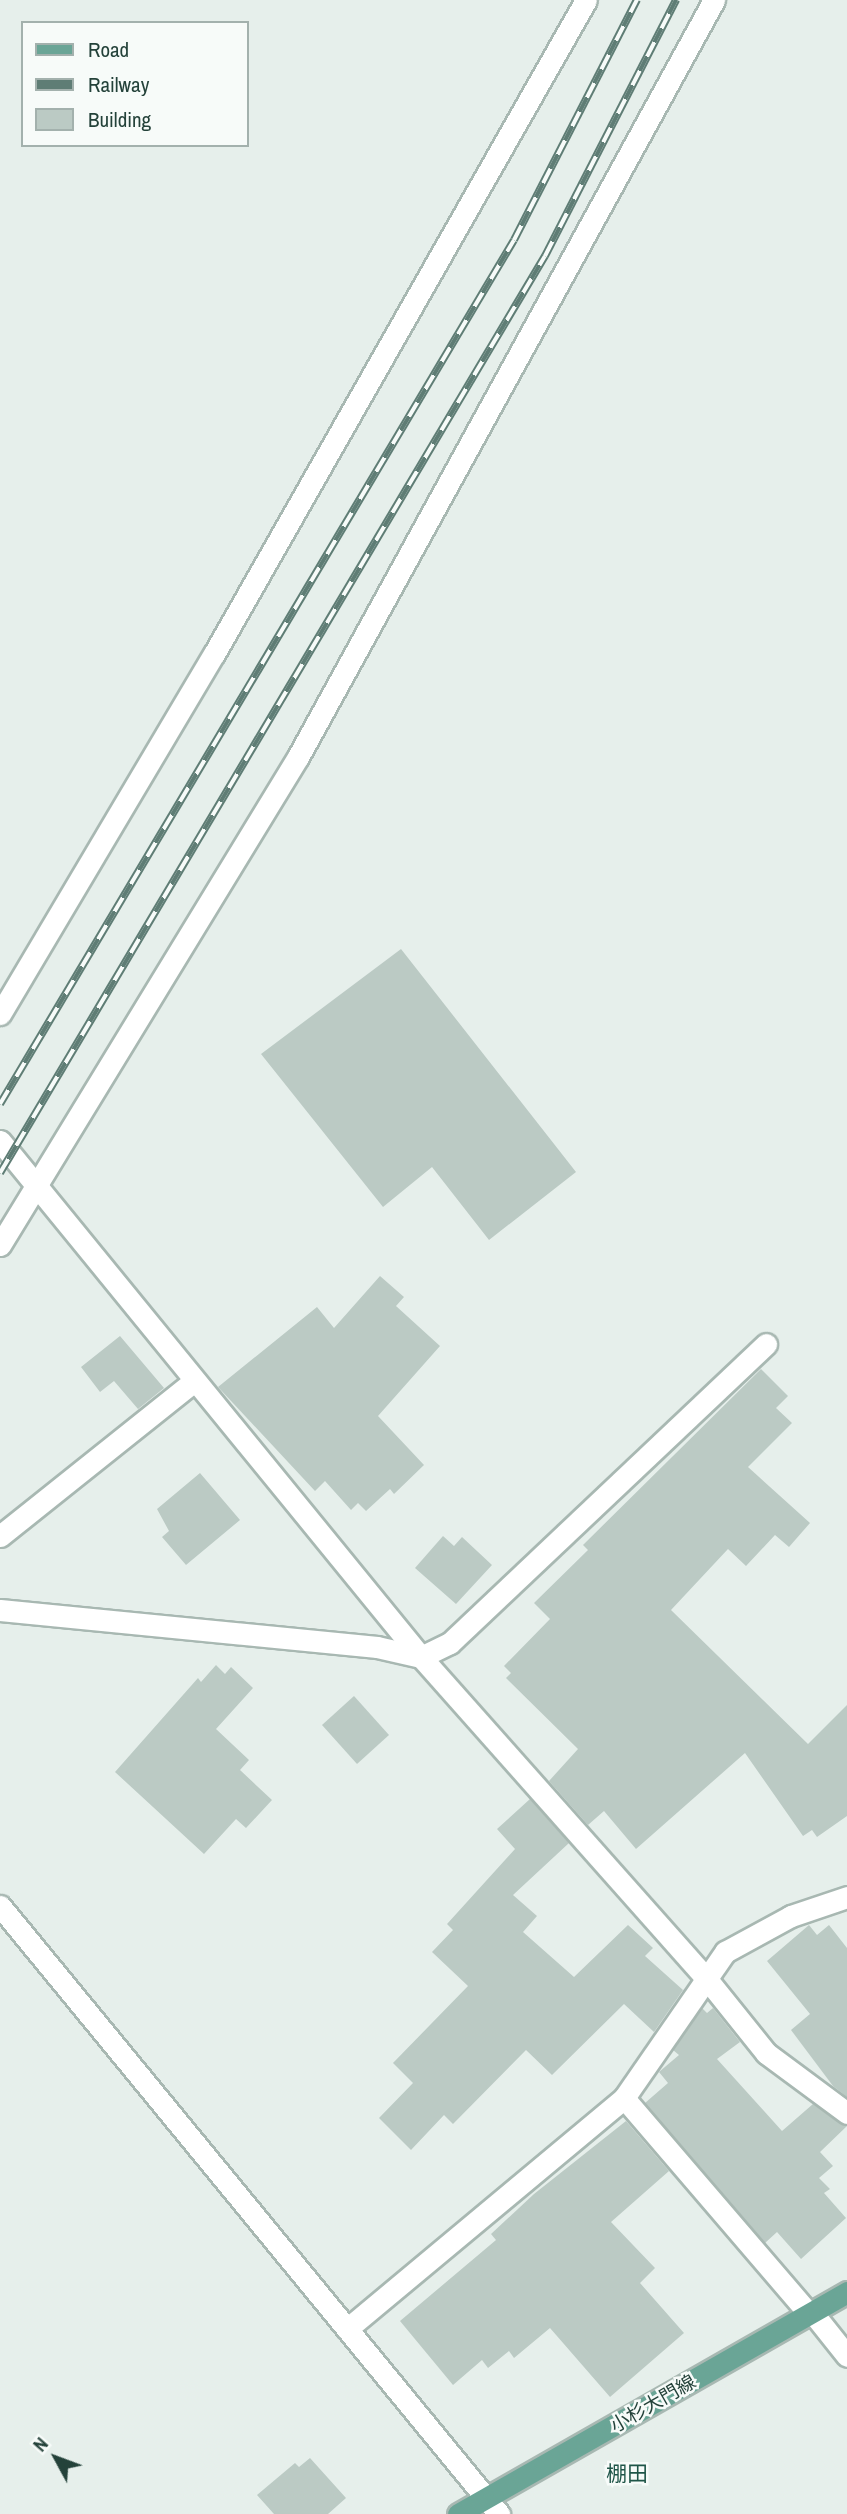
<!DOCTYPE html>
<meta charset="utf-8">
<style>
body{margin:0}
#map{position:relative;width:847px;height:2514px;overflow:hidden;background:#e6efeb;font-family:"Archivo Narrow","Noto Sans JP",sans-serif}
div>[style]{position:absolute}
.building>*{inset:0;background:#bbcac4}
.roads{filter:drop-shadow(2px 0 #a8b8b2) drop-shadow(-2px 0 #a8b8b2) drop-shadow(0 2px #a8b8b2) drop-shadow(0 -2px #a8b8b2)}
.minor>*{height:21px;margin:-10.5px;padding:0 10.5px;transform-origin:10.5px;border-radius:10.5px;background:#fff}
.major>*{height:21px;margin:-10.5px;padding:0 10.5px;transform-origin:10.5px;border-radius:10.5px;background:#6aa596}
.rail>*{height:8px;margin-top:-4px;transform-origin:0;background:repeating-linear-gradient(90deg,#f7fbf9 0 16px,#5f7d75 0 32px);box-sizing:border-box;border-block:2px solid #5f7d75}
span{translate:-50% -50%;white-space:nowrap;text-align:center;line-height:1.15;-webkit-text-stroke:5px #f7fbf9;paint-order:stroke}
.street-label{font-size:19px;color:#24423a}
.neighbourhood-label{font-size:21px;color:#1f5548}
.legend{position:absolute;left:21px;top:21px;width:228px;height:126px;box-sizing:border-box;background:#f7fbf9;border:2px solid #a3b1ad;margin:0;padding:9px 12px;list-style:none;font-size:21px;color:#24423a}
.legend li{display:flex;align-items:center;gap:14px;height:35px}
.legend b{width:35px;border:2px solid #a3b1ad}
.north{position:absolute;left:21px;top:2423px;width:70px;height:70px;-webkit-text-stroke:5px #f7fbf9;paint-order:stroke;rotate:311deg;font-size:19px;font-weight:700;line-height:28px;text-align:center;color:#24423a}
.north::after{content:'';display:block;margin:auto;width:24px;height:32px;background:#24423a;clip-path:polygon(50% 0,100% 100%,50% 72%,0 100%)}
</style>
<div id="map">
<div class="building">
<div style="clip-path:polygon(401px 949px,576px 1172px,489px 1240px,432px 1167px,383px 1207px,261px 1054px)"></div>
<div style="clip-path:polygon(380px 1276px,404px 1297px,396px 1306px,440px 1346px,378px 1416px,424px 1465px,394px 1494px,390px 1489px,366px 1511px,358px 1503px,351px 1510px,325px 1481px,315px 1491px,218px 1387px,317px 1307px,334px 1328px)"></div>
<div style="clip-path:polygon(120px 1336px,164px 1388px,138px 1409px,114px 1381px,100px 1392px,81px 1367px)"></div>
<div style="clip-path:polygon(761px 1369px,788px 1396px,776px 1408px,792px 1423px,748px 1467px,810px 1523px,789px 1547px,775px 1535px,746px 1566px,728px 1549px,671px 1610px,808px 1744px,847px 1705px,847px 1816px,817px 1837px,812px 1830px,803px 1836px,745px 1753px,636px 1849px,604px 1811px,588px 1825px,549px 1781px,578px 1749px,506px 1678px,511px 1673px,504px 1666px,550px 1619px,534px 1603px,588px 1550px,583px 1545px)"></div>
<div style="clip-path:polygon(200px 1473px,240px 1520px,186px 1565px,162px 1537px,169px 1531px,157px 1509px)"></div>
<div style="clip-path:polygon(443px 1536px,454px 1546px,462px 1537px,492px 1565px,456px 1604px,415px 1568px)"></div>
<div style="clip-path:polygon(216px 1665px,225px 1674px,231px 1667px,253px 1688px,216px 1729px,249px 1760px,240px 1770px,272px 1800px,246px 1828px,236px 1819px,204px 1854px,115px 1772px,198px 1678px,201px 1682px)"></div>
<div style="clip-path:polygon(354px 1696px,389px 1735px,357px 1764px,322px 1725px)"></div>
<div style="clip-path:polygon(530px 1799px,569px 1843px,513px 1895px,537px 1916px,523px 1932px,574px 1977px,628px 1925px,653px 1948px,645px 1956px,683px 1990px,654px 2032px,624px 2004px,552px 2075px,526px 2050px,453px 2124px,444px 2115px,411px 2150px,379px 2118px,413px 2083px,393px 2063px,468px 1986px,432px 1952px,453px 1930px,447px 1924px,515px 1849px,497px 1829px)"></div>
<div style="clip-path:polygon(809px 1925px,817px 1935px,829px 1925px,847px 1948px,847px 2097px,833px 2086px,791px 2030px,810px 2014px,767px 1961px)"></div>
<div style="clip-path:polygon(702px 2008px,707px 2013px,713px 2008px,740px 2042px,717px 2059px,782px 2131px,813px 2104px,847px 2126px,820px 2152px,833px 2166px,819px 2178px,830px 2189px,824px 2193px,846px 2218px,801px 2259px,777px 2232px,765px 2243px,645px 2103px,668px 2083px,659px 2072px,679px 2055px,673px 2050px)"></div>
<div style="clip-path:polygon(626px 2121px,669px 2171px,611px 2222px,655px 2268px,640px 2283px,684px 2333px,610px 2397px,550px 2328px,514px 2358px,509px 2351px,488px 2368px,482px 2360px,453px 2385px,400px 2321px,496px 2240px,491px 2234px,534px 2194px)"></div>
<div style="clip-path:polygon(310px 2458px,346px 2498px,328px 2514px,274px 2514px,257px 2495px,295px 2463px,299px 2467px)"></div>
</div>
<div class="roads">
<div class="minor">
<div style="left:0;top:1014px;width:419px;rotate:-59.3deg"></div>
<div style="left:214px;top:654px;width:752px;rotate:-60.37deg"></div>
<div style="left:0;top:1141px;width:666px;rotate:50.79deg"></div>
<div style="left:421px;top:1657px;width:429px;rotate:48.4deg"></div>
<div style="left:706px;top:1978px;width:96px;rotate:51.3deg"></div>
<div style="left:766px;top:2053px;width:101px;rotate:36.5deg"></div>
<div style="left:0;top:1245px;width:572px;rotate:-58.59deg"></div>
<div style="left:298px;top:757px;width:864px;rotate:-61.21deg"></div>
<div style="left:0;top:1536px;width:248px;rotate:-38.6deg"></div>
<div style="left:0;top:1610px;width:379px;rotate:5.6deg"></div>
<div style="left:377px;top:1647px;width:45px;rotate:12.8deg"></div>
<div style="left:421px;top:1657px;width:32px;rotate:-26deg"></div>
<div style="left:450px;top:1643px;width:435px;rotate:-43.4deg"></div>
<div style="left:0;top:1906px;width:787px;rotate:50.62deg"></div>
<div style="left:624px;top:2098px;width:284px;rotate:49.4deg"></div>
<div style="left:812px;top:2312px;width:56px;rotate:51.5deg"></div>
<div style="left:347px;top:2329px;width:361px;rotate:-39.8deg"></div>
<div style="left:624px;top:2098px;width:178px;rotate:-55.3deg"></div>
<div style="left:725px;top:1952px;width:75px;rotate:-28.6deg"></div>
<div style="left:791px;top:1916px;width:59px;rotate:-18.7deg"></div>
</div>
<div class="major">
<div style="left:458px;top:2514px;width:448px;rotate:-29.7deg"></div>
</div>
</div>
<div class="rail">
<div style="left:0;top:1104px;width:1005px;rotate:-59.25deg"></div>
<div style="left:514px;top:240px;width:270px;rotate:-62.9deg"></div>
<div style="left:0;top:1173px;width:1067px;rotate:-59.28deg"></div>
<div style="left:545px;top:256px;width:288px;rotate:-62.9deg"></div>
</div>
<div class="street-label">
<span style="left:653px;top:2404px;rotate:-30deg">小杉大門線</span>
</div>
<div class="neighbourhood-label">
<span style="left:627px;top:2474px">棚田</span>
</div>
<ul class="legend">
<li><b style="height:9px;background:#6aa596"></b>Road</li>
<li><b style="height:9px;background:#5f7d75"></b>Railway</li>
<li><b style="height:19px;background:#bbcac4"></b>Building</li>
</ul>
<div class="north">N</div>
</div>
